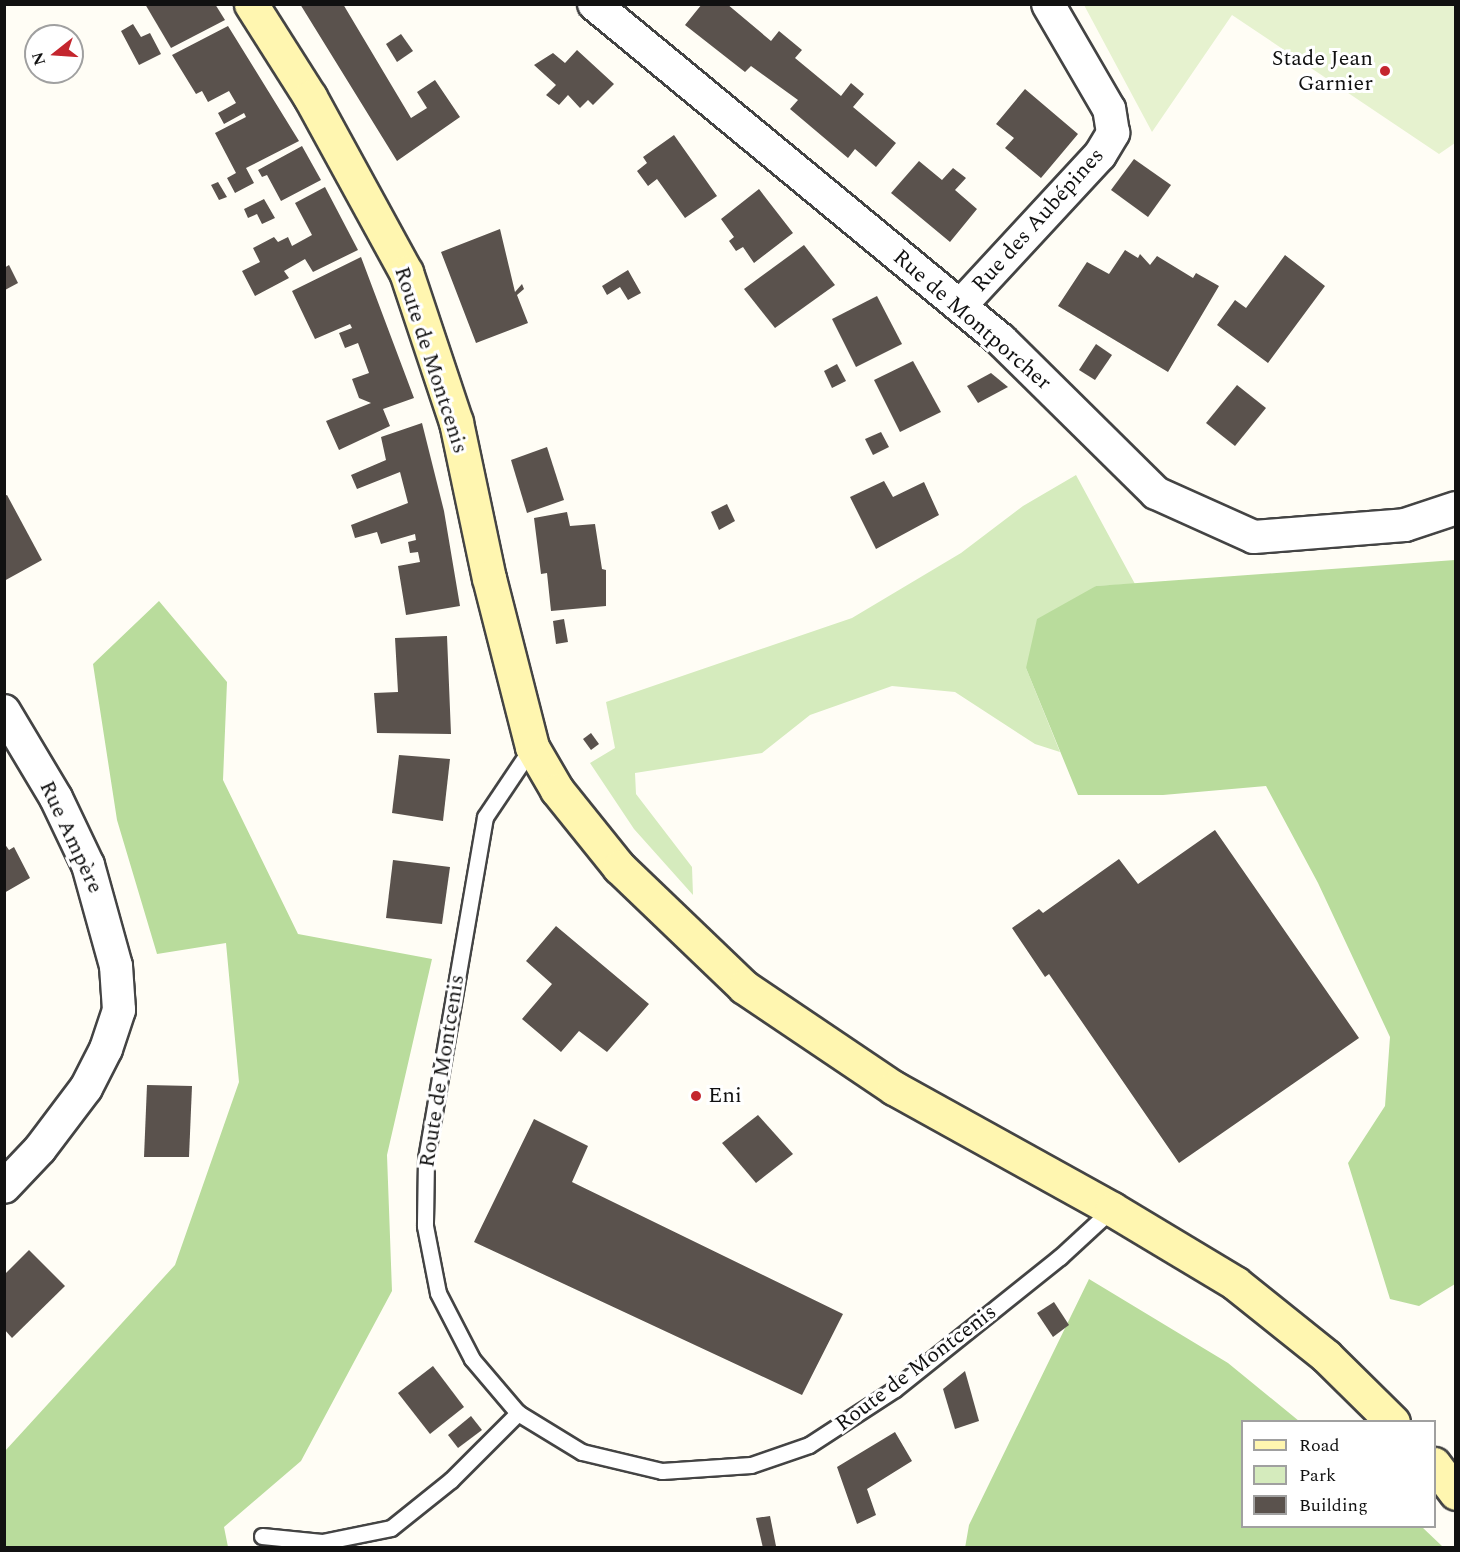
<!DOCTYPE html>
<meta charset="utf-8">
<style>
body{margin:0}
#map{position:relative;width:1460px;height:1552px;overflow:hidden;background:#fffdf5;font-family:Spectral,serif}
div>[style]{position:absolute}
.green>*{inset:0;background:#d5ebbd}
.forest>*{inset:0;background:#b9dc9c}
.pitch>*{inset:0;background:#e6f2cf}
.building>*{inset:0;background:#5a524d}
.roads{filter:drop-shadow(2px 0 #444) drop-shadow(-2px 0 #444) drop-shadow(0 2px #444) drop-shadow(0 -2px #444)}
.lane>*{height:15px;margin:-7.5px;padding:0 7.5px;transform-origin:7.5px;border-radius:7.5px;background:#fff}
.street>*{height:32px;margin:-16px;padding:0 16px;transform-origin:16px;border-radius:16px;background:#fff}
.secondary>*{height:33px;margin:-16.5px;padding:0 16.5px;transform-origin:16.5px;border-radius:16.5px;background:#fff6b0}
.dots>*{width:16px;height:16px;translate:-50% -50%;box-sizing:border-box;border:3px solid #fff;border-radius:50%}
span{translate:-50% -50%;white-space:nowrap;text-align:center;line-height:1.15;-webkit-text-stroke:6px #fff;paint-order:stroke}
.poi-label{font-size:22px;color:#111}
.right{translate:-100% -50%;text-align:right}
.left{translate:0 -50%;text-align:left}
.street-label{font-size:22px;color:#111}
.frame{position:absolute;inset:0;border:6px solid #111;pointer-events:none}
.legend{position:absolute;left:1241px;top:1420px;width:195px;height:108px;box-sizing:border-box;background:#fff;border:2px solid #a0a0a0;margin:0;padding:8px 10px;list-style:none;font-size:18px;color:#111}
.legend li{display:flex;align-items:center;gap:12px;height:30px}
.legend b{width:30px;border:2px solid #a0a0a0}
.north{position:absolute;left:24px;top:24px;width:60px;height:60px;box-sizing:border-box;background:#fff;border:2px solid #a0a0a0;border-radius:50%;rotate:253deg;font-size:16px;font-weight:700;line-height:24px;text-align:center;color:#111}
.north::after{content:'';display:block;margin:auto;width:21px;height:27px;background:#c4262e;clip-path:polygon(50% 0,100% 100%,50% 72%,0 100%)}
</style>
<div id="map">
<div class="green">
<div style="clip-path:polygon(1076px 475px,1135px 584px,1096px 586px,1026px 668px,1060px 752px,1035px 744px,955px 692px,892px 686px,810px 715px,762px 753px,635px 773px,636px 794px,692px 867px,693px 895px,634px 829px,590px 763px,615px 748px,606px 702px,852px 618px,961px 553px,1023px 506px)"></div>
</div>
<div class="forest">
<div style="clip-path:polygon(1455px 560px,1455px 1284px,1419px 1306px,1390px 1299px,1348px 1163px,1385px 1106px,1390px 1037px,1318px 883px,1266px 786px,1163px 795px,1078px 795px,1026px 668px,1037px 619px,1096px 586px)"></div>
<div style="clip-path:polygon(159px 601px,227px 682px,223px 780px,298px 934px,432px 959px,387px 1155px,392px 1291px,301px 1461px,224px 1527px,228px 1547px,5px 1547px,5px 1451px,175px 1265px,239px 1082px,226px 943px,157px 954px,117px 820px,93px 664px)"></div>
<div style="clip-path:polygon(1089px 1279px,1228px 1363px,1299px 1421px,1242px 1422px,1242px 1526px,1422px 1527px,1443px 1547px,965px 1548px,969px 1525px)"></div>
</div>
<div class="pitch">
<div style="clip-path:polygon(1084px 5px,1455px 5px,1455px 143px,1439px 154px,1232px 15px,1152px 132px)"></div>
</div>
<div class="building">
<div style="clip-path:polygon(145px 4px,215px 4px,225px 20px,171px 48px)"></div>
<div style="clip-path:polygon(300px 4px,343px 4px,411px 118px,427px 108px,417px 92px,435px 80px,460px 117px,397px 161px)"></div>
<div style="clip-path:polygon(702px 4px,727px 4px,771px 41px,779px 31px,802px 50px,795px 58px,841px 96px,851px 83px,864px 94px,853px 107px,896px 143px,876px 167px,855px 149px,848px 158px,790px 109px,798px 100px,751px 66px,745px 72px,685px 25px)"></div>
<div style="clip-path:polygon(133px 24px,141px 37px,150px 33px,161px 54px,139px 65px,121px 31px)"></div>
<div style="clip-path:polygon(228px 26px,299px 141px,246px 168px,254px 183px,235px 193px,227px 178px,236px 173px,215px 133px,246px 117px,244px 113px,224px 124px,218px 113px,236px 103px,229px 91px,208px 102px,202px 91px,196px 94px,172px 55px)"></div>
<div style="clip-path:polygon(401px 34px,413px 51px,397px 62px,386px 44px)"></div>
<div style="clip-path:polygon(577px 50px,614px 84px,593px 105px,588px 100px,580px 108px,568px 95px,559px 105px,546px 95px,556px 85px,534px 65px,553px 53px,565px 63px)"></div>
<div style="clip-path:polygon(1025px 89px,1078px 134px,1041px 178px,1005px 148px,1014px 138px,996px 124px)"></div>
<div style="clip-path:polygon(674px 135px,717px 196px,685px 218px,657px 179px,648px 186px,637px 171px,647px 163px,643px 157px)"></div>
<div style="clip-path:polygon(302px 146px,321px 180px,281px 201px,267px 175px,262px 177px,258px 170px)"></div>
<div style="clip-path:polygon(1134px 159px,1171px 185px,1148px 217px,1111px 190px)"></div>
<div style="clip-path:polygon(919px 161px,942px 180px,953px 168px,966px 178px,955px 190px,977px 209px,950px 242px,891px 193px)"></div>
<div style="clip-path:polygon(218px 182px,227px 197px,219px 200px,211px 185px)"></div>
<div style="clip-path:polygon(325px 187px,358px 250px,313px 272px,305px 259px,284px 271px,289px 278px,255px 296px,242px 271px,260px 262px,253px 248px,274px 237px,278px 242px,288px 237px,292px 246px,312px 235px,295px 203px)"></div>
<div style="clip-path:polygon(759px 189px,793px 233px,754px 263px,743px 247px,736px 251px,729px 241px,734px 237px,721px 219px)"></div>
<div style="clip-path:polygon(264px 199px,275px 218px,262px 224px,257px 214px,248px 218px,244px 209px)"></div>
<div style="clip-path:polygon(500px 229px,515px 292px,522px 284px,524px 289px,517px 295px,528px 323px,476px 343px,441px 252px)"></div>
<div style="clip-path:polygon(804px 245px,835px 285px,775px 328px,744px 289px)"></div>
<div style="clip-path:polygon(1125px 250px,1138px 258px,1140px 254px,1150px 265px,1157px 256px,1193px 278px,1196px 273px,1219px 286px,1168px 372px,1058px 306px,1087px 262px,1109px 274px)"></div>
<div style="clip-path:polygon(1285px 255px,1325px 286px,1268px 363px,1217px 325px,1235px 300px,1246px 308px)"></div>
<div style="clip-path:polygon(361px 257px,414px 398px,383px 409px,390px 426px,339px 450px,326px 421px,371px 403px,359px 398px,352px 379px,369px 373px,358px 343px,345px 348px,339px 333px,352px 328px,350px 324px,315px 339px,292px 291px)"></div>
<div style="clip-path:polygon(9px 265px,18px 283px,5px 290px,4px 268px)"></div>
<div style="clip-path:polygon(628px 270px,641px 293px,628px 300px,620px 287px,607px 295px,602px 286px)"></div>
<div style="clip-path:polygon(877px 296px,902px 344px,856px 367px,832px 319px)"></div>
<div style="clip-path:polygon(1096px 344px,1112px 355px,1095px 380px,1079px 370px)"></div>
<div style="clip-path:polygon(913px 361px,941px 412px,900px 432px,874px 380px)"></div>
<div style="clip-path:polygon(837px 364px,846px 381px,832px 388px,824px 371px)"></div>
<div style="clip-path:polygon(991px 373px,1008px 387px,978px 403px,967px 386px)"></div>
<div style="clip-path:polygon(1237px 385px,1266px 408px,1235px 446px,1206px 423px)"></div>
<div style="clip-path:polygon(422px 423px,444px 511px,460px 606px,406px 615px,398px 566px,420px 562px,418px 552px,410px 553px,408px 542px,416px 540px,415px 534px,381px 544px,377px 532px,355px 538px,351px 525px,408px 503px,400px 472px,357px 489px,351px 475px,386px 460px,381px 437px)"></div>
<div style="clip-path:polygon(881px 432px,889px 447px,873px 455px,865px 439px)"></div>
<div style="clip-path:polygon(547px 447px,564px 500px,527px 513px,511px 460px)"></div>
<div style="clip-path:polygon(884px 481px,893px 497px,924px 482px,939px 515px,876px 549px,850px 497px)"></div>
<div style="clip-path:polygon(7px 495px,42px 560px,4px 581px,4px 496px)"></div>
<div style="clip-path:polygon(727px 504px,735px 521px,719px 530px,711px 512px)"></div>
<div style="clip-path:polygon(567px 512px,570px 526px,595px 524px,602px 569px,606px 570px,606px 606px,551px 611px,547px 573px,541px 574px,534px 518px)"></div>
<div style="clip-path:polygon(564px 619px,568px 642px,556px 644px,553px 621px)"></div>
<div style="clip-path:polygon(447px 636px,451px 734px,377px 733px,374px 693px,398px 692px,395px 638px)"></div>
<div style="clip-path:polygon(591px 733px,599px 744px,591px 750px,583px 739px)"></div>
<div style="clip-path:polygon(399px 755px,450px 759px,443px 821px,392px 813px)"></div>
<div style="clip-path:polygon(1215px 830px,1359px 1038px,1179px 1163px,1049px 974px,1045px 977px,1012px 928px,1039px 909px,1043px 913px,1119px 859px,1138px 884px)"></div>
<div style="clip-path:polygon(4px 843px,9px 850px,14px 847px,30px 878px,4px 893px)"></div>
<div style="clip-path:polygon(393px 860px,450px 867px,442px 924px,386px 918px)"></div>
<div style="clip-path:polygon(556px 926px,649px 1004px,607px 1052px,579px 1031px,561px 1052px,522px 1019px,552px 984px,526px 961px)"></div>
<div style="clip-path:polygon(147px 1085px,192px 1086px,189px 1157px,144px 1157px)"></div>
<div style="clip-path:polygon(758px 1115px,793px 1154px,756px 1183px,722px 1143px)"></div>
<div style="clip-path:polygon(534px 1119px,588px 1146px,572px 1182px,843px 1314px,802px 1395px,474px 1242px)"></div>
<div style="clip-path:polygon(29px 1250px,65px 1286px,12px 1338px,4px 1329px,4px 1275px)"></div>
<div style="clip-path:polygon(1054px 1302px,1069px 1325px,1053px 1337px,1037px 1313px)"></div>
<div style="clip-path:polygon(433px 1366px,464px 1407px,430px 1434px,398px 1393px)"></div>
<div style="clip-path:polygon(965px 1371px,979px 1421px,955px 1429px,943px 1389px)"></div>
<div style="clip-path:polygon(471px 1416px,482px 1430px,458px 1448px,448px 1435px)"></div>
<div style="clip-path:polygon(895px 1432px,912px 1461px,867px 1489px,876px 1515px,857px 1524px,837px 1467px)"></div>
<div style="clip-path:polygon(770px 1516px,776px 1546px,763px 1548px,756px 1518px)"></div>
</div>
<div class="roads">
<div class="lane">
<div style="left:532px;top:747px;width:84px;rotate:123.9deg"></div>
<div style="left:485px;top:817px;width:347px;rotate:99.8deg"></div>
<div style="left:426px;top:1159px;width:67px;rotate:90.9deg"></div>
<div style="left:425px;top:1226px;width:68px;rotate:79deg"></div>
<div style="left:438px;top:1293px;width:74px;rotate:62.7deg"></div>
<div style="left:472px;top:1359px;width:71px;rotate:49.6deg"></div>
<div style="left:518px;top:1413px;width:75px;rotate:31.4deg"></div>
<div style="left:582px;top:1452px;width:82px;rotate:13.4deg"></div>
<div style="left:662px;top:1471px;width:89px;rotate:-3.9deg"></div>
<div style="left:751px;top:1465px;width:61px;rotate:-19deg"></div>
<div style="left:809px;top:1445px;width:103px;rotate:-33.1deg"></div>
<div style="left:895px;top:1389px;width:211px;rotate:-38.7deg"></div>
<div style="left:1060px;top:1257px;width:71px;rotate:-42.7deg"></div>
<div style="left:262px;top:1536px;width:60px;rotate:5.7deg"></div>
<div style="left:322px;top:1542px;width:70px;rotate:-11.5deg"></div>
<div style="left:391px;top:1528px;width:77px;rotate:-38.7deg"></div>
<div style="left:451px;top:1480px;width:95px;rotate:-45deg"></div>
</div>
<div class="street">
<div style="left:594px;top:4px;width:528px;rotate:39.54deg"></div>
<div style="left:1001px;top:340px;width:218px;rotate:44.6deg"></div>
<div style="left:1156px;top:493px;width:107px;rotate:24.2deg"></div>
<div style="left:1254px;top:537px;width:151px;rotate:-4.5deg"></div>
<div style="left:1405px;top:525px;width:54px;rotate:-18.4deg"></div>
<div style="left:960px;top:306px;width:206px;rotate:-47.2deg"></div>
<div style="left:1100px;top:155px;width:26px;rotate:-59deg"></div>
<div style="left:1113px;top:133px;width:24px;rotate:-99deg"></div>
<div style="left:1109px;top:109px;width:121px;rotate:-120.2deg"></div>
<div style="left:4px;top:711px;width:101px;rotate:59.1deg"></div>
<div style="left:56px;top:798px;width:74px;rotate:64.5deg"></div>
<div style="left:88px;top:865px;width:105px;rotate:74.5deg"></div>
<div style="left:116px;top:966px;width:44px;rotate:86.1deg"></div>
<div style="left:119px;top:1010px;width:41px;rotate:108.4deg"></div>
<div style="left:106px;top:1049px;width:44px;rotate:117.1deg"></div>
<div style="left:86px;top:1088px;width:76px;rotate:127deg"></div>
<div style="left:40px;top:1149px;width:52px;rotate:133.5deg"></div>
</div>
<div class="secondary">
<div style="left:251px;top:4px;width:110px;rotate:57.6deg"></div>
<div style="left:310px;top:97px;width:200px;rotate:61.3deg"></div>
<div style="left:406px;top:272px;width:158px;rotate:71.6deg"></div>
<div style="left:456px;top:422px;width:159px;rotate:78.1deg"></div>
<div style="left:489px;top:578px;width:174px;rotate:75.7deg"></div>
<div style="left:532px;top:747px;width:50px;rotate:59.8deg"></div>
<div style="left:557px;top:790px;width:99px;rotate:51.2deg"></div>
<div style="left:619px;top:867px;width:173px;rotate:43.8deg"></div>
<div style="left:744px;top:987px;width:181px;rotate:34deg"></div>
<div style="left:894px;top:1088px;width:249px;rotate:29deg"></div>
<div style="left:1112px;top:1209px;width:144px;rotate:31deg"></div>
<div style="left:1235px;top:1283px;width:117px;rotate:38.7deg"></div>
<div style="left:1326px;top:1356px;width:94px;rotate:44.6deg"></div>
<div style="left:1434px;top:1464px;width:36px;rotate:53deg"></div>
</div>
</div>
<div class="dots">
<div style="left:1385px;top:71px;background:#c4262e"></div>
<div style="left:696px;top:1096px;background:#c4262e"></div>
</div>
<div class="poi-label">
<span class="right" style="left:1373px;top:71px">Stade Jean<br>Garnier</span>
<span class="left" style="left:708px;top:1096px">Eni</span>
</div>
<div class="street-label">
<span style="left:1038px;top:220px;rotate:-48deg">Rue des Aubépines</span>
<span style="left:972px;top:320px;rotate:41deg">Rue de Montporcher</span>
<span style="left:431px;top:360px;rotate:72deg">Route de Montcenis</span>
<span style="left:71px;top:837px;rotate:65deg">Rue Ampère</span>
<span style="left:442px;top:1071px;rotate:-81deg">Route de Montcenis</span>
<span style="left:916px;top:1368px;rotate:-37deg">Route de Montcenis</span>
</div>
<div class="frame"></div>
<ul class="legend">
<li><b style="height:8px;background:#fff6b0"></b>Road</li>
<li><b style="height:16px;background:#d5ebbd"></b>Park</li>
<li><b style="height:16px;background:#5a524d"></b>Building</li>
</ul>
<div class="north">N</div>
</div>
